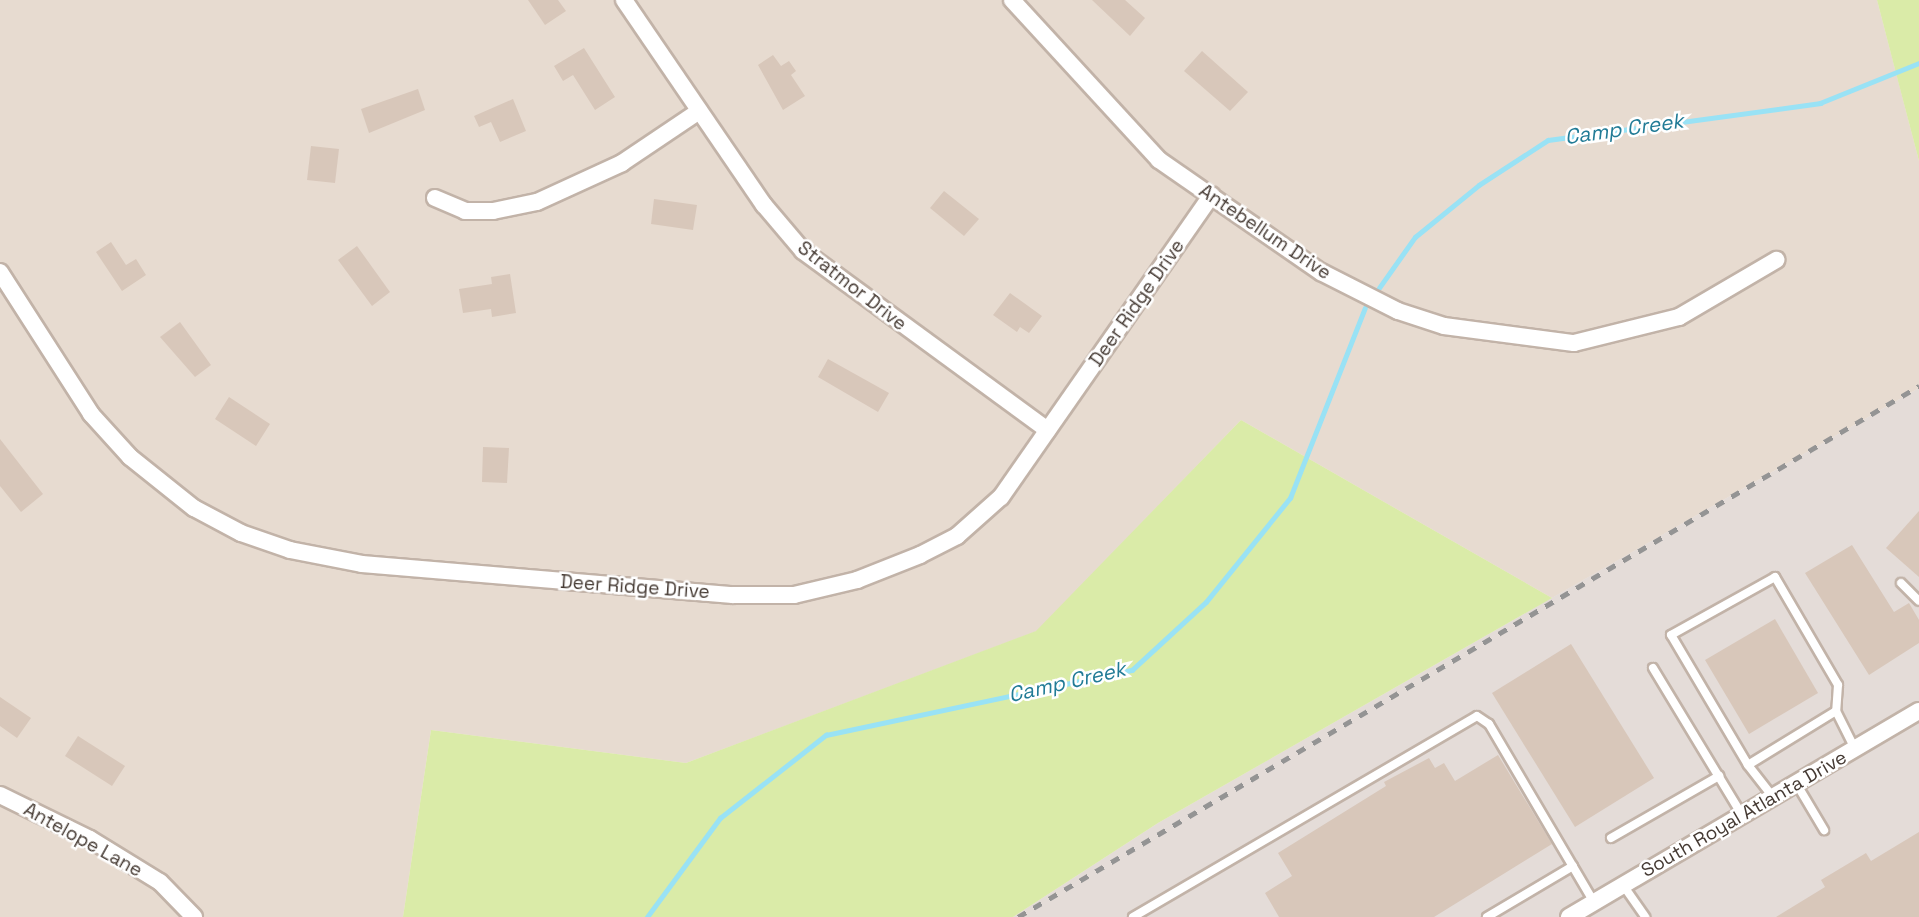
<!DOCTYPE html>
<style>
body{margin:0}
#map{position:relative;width:1919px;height:917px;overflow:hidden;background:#f3ebe3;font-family:"Space Grotesk",sans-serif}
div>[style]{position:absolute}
.residential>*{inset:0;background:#e7dbd0}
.industrial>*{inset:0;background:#e4dcd8}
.green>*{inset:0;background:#daeba8}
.stream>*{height:4.5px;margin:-2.25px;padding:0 2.25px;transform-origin:2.25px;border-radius:2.25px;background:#99e2f5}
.building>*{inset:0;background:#d8c7ba}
.roads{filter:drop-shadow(2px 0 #c2b3a8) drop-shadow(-2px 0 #c2b3a8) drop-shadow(0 2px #c2b3a8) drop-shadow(0 -2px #c2b3a8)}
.service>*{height:8px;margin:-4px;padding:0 4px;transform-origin:4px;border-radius:4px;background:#fff}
.minor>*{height:16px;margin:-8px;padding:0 8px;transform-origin:8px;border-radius:8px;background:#fff}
.rail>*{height:4.5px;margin-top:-2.25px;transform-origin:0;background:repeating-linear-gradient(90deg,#949494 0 9px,transparent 0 18px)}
span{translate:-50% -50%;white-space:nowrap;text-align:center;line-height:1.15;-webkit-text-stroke:5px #fff;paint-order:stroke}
.street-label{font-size:19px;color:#453a33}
.water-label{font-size:21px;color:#217b96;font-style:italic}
</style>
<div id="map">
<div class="residential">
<div style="clip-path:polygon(0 0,1877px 0,1919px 161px,1919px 388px,1552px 598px,1241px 420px,1037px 631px,686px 763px,431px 730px,403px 917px,0 917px)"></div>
</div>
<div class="industrial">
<div style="clip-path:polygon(1919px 388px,1919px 917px,1013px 917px,1158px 823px)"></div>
</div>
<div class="green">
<div style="clip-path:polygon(1877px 0,1919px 0,1919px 161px,1898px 81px)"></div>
<div style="clip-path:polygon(1241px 420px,1552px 598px,1158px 823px,1013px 917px,403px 917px,431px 730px,686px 763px,1036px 631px)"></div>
</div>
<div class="stream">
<div style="left:1379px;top:288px;width:62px;rotate:-54.8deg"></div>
<div style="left:1415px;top:237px;width:82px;rotate:-39.1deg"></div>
<div style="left:1479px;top:185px;width:82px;rotate:-33.1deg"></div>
<div style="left:1548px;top:140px;width:275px;rotate:-7.7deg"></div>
<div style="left:1820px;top:103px;width:107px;rotate:-22deg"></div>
<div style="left:647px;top:917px;width:123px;rotate:-53.6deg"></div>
<div style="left:720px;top:818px;width:135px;rotate:-38.1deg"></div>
<div style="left:826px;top:735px;width:313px;rotate:-12deg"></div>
<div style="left:1132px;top:670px;width:100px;rotate:-42.6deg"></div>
<div style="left:1206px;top:602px;width:134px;rotate:-51.1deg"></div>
<div style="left:1290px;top:498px;width:204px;rotate:-68.5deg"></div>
</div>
<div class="building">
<div style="clip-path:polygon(528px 0,558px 0,566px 11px,545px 25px)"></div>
<div style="clip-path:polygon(1092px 0,1125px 0,1145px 18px,1130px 36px)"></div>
<div style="clip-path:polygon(584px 48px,615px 97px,595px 110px,573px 75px,563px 81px,554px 66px)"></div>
<div style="clip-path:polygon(1202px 51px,1248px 92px,1230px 111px,1184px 71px)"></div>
<div style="clip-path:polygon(773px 55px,781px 66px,789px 61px,796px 71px,791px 75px,805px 96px,783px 110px,758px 65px)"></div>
<div style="clip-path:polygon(418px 89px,425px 110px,369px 133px,361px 109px)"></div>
<div style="clip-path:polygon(513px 99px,526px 131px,500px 142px,491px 122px,479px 127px,474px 116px)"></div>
<div style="clip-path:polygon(311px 146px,339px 149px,335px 183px,307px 180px)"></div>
<div style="clip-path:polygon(944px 191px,979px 219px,964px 236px,930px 208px)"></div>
<div style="clip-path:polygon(654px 199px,697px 205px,693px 230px,651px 224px)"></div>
<div style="clip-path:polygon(111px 242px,126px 265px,136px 259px,146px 275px,122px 291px,96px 252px)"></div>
<div style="clip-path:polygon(357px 246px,390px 292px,372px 306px,338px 260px)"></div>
<div style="clip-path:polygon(510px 274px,516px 313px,492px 317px,491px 309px,463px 313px,459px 289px,492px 284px,491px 277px)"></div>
<div style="clip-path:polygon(1010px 293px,1042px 316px,1029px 333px,1020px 327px,1017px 332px,993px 315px)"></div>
<div style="clip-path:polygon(180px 322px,211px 365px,195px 377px,160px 337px)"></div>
<div style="clip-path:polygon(828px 359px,889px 393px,878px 412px,818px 377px)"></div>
<div style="clip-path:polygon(229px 397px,270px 424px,256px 446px,215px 419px)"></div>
<div style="clip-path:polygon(0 439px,43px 494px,21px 512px,0 486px)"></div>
<div style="clip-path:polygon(483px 447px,509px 448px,507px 483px,482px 482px)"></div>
<div style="clip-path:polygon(1919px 511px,1919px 577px,1886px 548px)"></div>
<div style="clip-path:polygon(1852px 545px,1894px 612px,1909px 603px,1919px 620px,1919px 643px,1869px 675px,1805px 573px)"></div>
<div style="clip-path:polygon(1775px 619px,1818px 693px,1749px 734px,1705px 660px)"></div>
<div style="clip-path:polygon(1571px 644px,1654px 778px,1575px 827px,1492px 693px)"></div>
<div style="clip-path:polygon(0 697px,31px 718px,17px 738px,0 726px)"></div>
<div style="clip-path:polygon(78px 736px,125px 766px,112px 786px,65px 756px)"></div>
<div style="clip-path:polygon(1498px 755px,1552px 844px,1434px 917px,1279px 917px,1265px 893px,1292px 876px,1278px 853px,1386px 786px,1384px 782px,1429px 758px,1435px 768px,1444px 763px,1455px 781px)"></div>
<div style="clip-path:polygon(1919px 832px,1919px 917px,1776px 917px,1825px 887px,1821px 880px,1866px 853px,1871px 861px)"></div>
</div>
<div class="roads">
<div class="service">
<div style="left:1901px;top:583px;width:25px;rotate:45deg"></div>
<div style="left:1653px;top:668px;width:172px;rotate:58.8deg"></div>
<div style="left:1748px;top:765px;width:103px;rotate:-31.5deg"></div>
<div style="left:1796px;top:783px;width:55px;rotate:59.2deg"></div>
<div style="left:1773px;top:797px;width:41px;rotate:-128deg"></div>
<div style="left:1748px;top:765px;width:151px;rotate:-120.6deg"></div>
<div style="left:1671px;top:635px;width:119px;rotate:-29.1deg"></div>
<div style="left:1775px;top:577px;width:125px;rotate:59.7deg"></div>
<div style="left:1838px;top:685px;width:26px;rotate:94deg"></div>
<div style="left:1836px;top:711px;width:42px;rotate:63.4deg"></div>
<div style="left:1611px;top:838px;width:125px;rotate:-29.9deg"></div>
<div style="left:1623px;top:885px;width:39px;rotate:55deg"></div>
<div style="left:1133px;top:917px;width:398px;rotate:-30.3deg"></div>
<div style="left:1477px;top:716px;width:14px;rotate:34deg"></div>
<div style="left:1489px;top:724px;width:207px;rotate:59.5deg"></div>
<div style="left:1487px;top:917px;width:100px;rotate:-30.7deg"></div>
</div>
<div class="minor">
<div style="left:624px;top:0;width:248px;rotate:55.7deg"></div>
<div style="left:764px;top:205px;width:60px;rotate:49.7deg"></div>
<div style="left:803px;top:251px;width:303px;rotate:36.2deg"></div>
<div style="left:1012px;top:0;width:217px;rotate:47.4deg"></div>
<div style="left:1159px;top:160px;width:197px;rotate:34.7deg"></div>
<div style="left:1321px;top:272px;width:86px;rotate:26.9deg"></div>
<div style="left:1398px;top:311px;width:48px;rotate:18.1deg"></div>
<div style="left:1444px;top:326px;width:131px;rotate:7.5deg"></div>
<div style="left:1574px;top:343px;width:108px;rotate:-13.9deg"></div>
<div style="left:1679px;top:317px;width:113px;rotate:-30.4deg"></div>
<div style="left:435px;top:198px;width:33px;rotate:23deg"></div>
<div style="left:465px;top:211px;width:28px"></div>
<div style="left:493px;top:211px;width:45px;rotate:-11.6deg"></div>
<div style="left:537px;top:202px;width:94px;rotate:-24.6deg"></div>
<div style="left:622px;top:163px;width:93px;rotate:-34deg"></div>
<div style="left:0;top:272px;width:169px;rotate:57.3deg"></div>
<div style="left:91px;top:414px;width:58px;rotate:47.8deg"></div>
<div style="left:130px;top:457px;width:82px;rotate:38.6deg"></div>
<div style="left:194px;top:508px;width:53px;rotate:28deg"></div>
<div style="left:241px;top:533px;width:52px;rotate:19.1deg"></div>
<div style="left:290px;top:550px;width:73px;rotate:11deg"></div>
<div style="left:362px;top:564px;width:372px;rotate:4.8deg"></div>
<div style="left:733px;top:595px;width:61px"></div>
<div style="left:794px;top:595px;width:65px;rotate:-13.4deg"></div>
<div style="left:857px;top:580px;width:68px;rotate:-21.6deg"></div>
<div style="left:920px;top:555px;width:42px;rotate:-27.2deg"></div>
<div style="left:957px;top:536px;width:59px;rotate:-41.6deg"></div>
<div style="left:1001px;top:497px;width:368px;rotate:-55.1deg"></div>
<div style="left:0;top:795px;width:100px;rotate:26.1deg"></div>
<div style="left:90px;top:839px;width:82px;rotate:31.6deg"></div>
<div style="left:160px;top:882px;width:49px;rotate:45.8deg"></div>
<div style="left:1569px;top:917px;width:406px;rotate:-30.5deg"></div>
</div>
</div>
<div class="rail">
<div style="left:1018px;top:917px;width:1046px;rotate:-30.51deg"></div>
</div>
<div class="street-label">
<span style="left:1265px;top:232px;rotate:34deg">Antebellum Drive</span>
<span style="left:852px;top:286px;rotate:38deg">Stratmor Drive</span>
<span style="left:1137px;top:303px;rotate:-55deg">Deer Ridge Drive</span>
<span style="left:635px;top:587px;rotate:4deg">Deer Ridge Drive</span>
<span style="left:1744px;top:814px;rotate:-30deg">South Royal Atlanta Drive</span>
<span style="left:83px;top:840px;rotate:29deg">Antelope Lane</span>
</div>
<div class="water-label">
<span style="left:1624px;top:129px;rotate:-8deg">Camp Creek</span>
<span style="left:1067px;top:682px;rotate:-13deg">Camp Creek</span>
</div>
</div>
